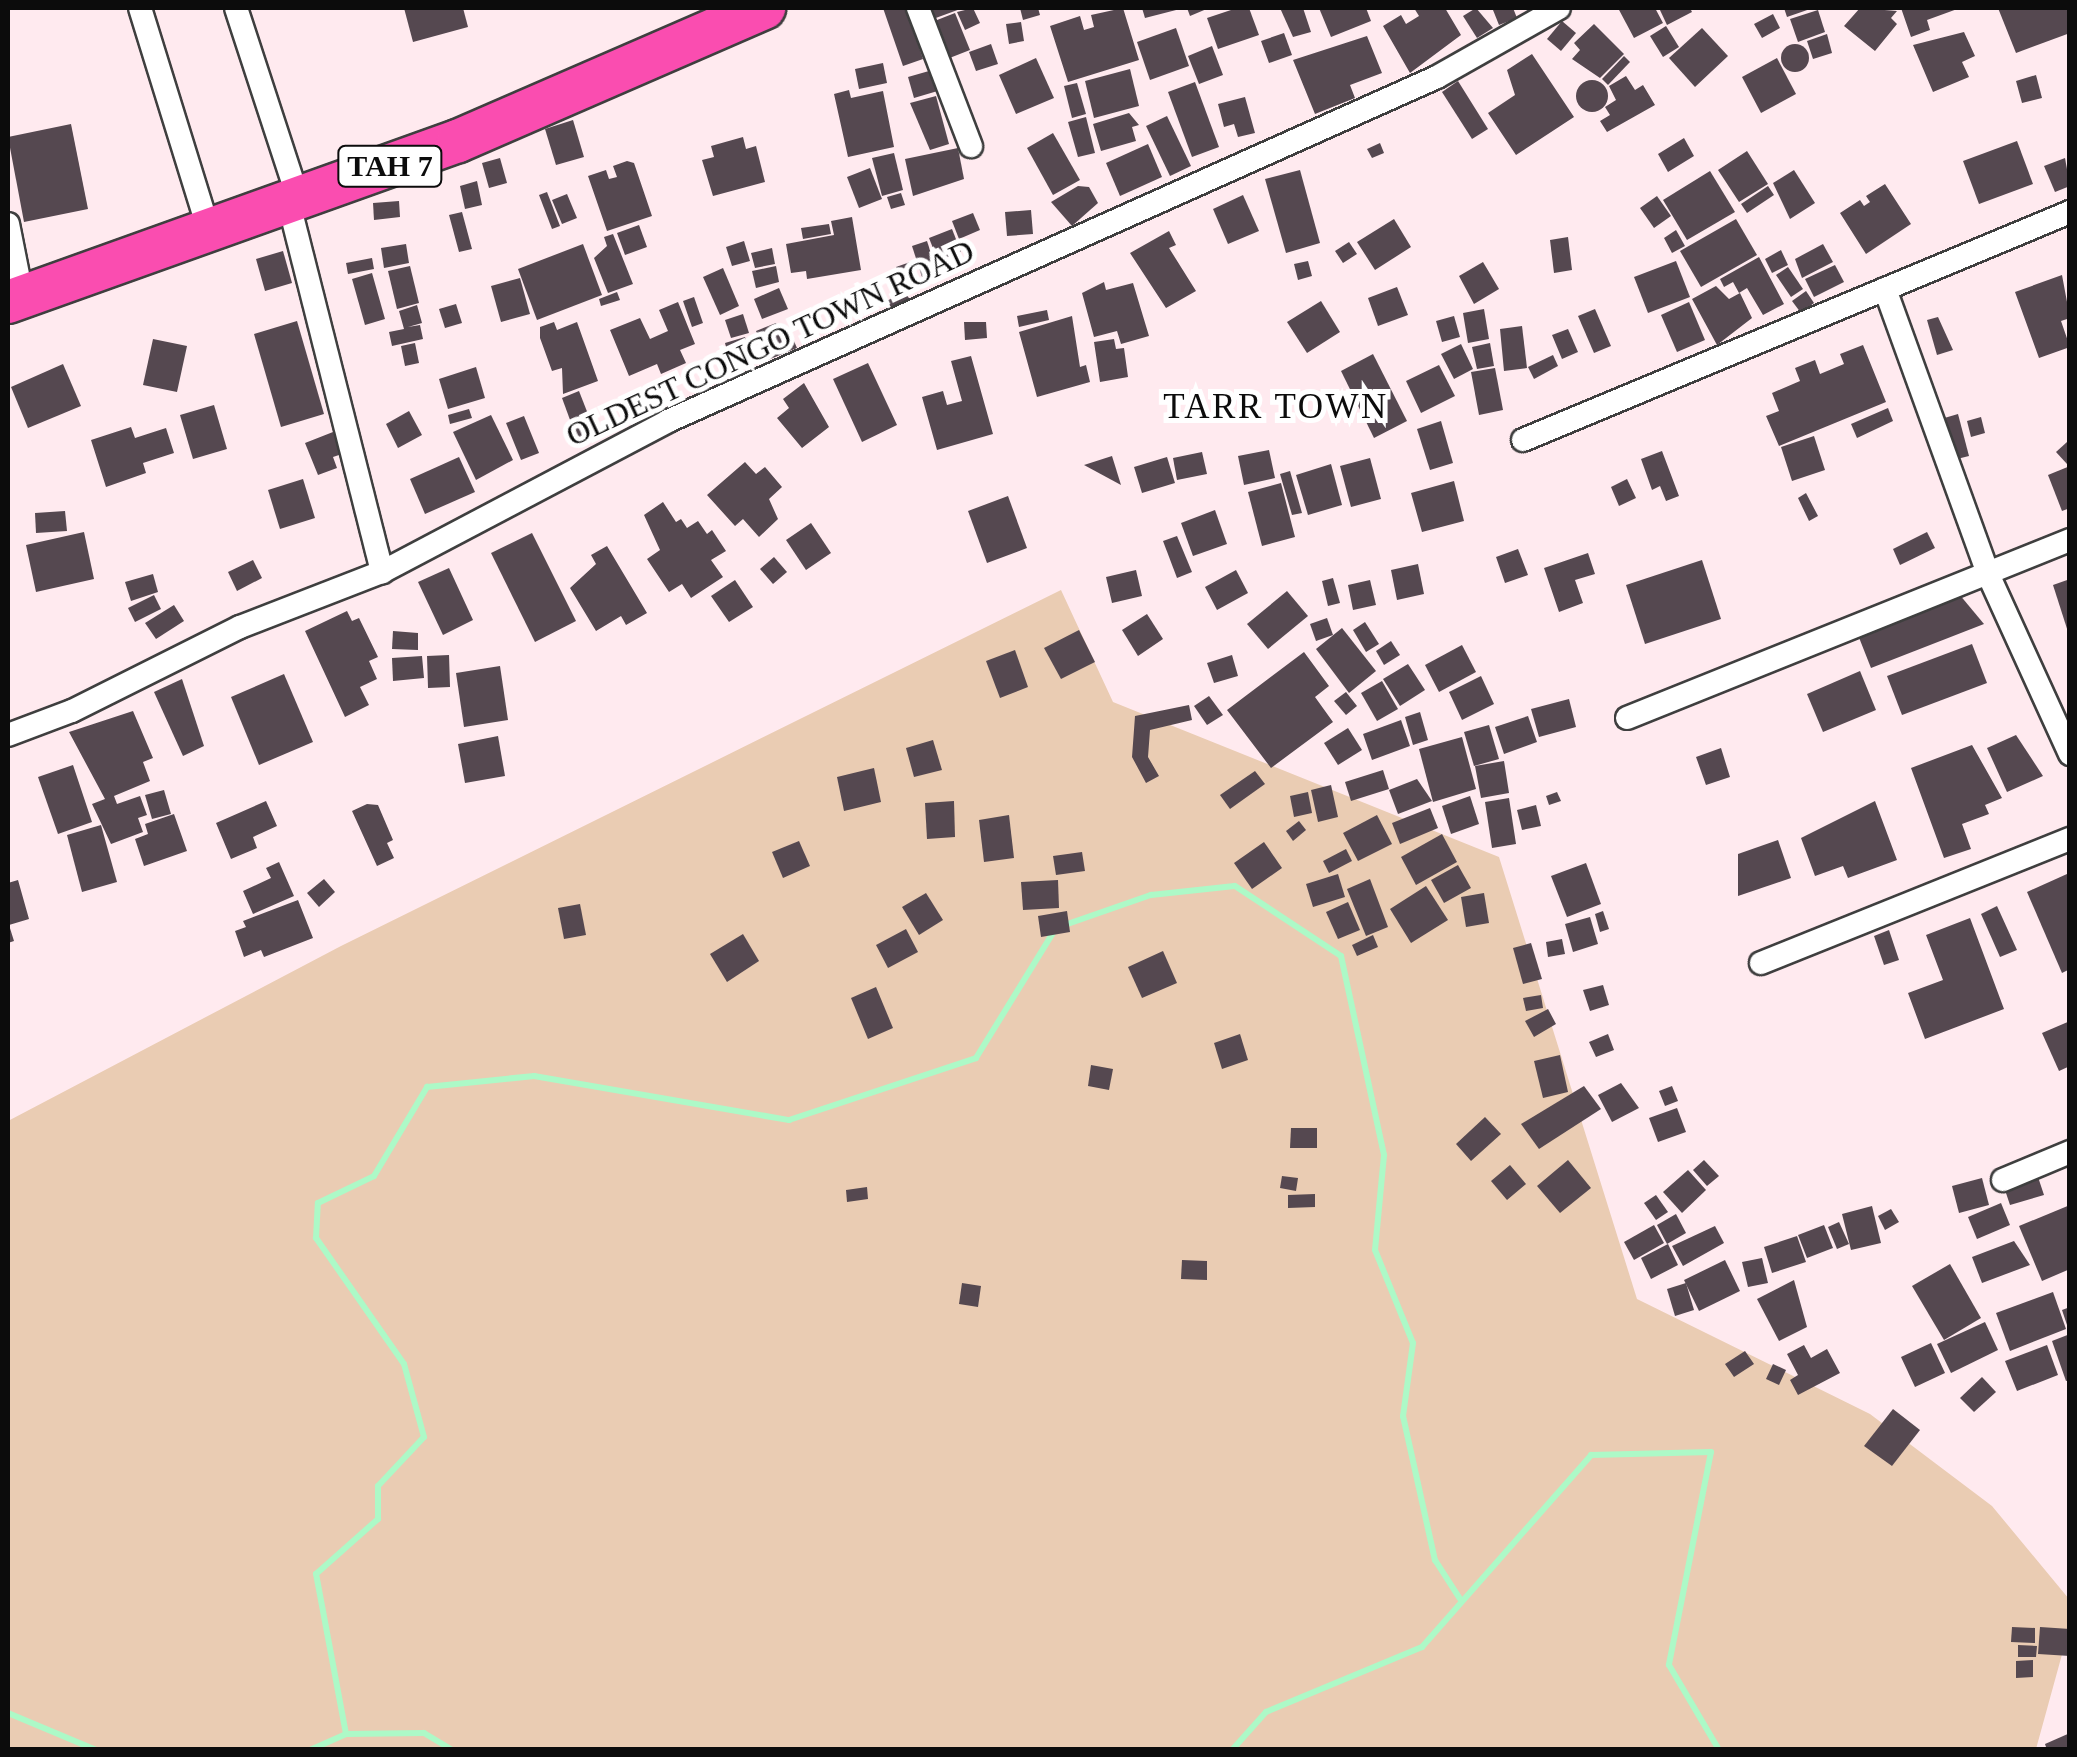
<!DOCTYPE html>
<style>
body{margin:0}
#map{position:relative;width:2077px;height:1757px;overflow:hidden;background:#ffeaef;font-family:"Times New Roman",serif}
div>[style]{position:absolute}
.green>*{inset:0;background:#eaccb3}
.stream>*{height:6px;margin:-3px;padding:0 3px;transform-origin:3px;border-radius:3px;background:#adf9c7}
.building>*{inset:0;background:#554850}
.round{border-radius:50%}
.roads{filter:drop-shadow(2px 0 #3f3f3f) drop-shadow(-2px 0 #3f3f3f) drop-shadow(0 2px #3f3f3f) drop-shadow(0 -2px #3f3f3f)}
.street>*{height:22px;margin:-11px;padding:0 11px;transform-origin:11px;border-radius:11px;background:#fff}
.highway>*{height:42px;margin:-21px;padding:0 21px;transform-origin:21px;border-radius:21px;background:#fa4db0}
span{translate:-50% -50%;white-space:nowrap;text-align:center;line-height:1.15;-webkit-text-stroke:10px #fff;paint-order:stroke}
.shield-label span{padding:2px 8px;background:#fff;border:2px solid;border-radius:8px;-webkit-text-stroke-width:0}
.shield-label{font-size:30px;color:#0c0c0c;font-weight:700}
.street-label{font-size:32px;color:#0c0c0c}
.neighbourhood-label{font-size:35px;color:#0c0c0c;letter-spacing:2.5px}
.frame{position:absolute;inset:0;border:10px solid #0c0c0c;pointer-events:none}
</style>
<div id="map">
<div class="green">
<div style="clip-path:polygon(1061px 590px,1113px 702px,1499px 857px,1637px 1299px,1870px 1414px,1992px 1506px,2069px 1599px,2069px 1629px,2036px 1749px,8px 1750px,8px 1121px,341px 946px)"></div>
</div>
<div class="stream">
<div style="left:8px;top:1713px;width:95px;rotate:22.8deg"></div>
<div style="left:346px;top:1734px;width:163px;rotate:-100.6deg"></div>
<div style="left:316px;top:1574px;width:83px;rotate:-41.6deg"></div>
<div style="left:378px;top:1519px;width:33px;rotate:-90deg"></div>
<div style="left:378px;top:1486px;width:67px;rotate:-46.8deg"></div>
<div style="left:424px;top:1437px;width:76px;rotate:-105.3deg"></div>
<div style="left:404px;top:1364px;width:154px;rotate:-124.9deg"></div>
<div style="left:316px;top:1238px;width:35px;rotate:-87deg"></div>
<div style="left:318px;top:1203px;width:62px;rotate:-25.7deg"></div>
<div style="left:374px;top:1176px;width:104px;rotate:-59.2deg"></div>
<div style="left:427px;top:1087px;width:108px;rotate:-5.9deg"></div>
<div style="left:534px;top:1076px;width:259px;rotate:9.8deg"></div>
<div style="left:789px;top:1120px;width:197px;rotate:-18.3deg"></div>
<div style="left:976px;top:1058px;width:153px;rotate:-58.4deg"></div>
<div style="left:1056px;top:928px;width:101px;rotate:-19.2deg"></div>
<div style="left:1151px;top:895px;width:84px;rotate:-6.1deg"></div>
<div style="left:1235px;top:886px;width:127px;rotate:33.4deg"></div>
<div style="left:1341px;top:956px;width:204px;rotate:77.8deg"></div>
<div style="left:1384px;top:1155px;width:95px;rotate:95.4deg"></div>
<div style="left:1375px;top:1250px;width:100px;rotate:67.8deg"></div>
<div style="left:1413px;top:1343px;width:74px;rotate:97.8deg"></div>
<div style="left:1403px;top:1416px;width:148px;rotate:77.5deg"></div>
<div style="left:1435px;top:1560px;width:46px;rotate:57.3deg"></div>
<div style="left:310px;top:1750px;width:39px;rotate:-24deg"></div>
<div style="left:346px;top:1734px;width:78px;rotate:-0.7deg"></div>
<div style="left:424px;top:1733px;width:33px;rotate:31deg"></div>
<div style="left:1232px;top:1750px;width:51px;rotate:-48.2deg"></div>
<div style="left:1266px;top:1712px;width:169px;rotate:-22.6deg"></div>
<div style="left:1422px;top:1647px;width:256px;rotate:-48.6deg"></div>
<div style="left:1591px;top:1455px;width:120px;rotate:-1.4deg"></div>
<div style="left:1711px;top:1452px;width:217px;rotate:101.2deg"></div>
<div style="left:1669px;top:1665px;width:99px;rotate:59.5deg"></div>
</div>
<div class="building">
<div style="clip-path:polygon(404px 8px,463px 8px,468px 27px,413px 42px)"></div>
<div style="clip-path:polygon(883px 8px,906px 8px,923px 59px,903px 66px)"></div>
<div style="clip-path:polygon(928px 8px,963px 8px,933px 19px)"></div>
<div style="clip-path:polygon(973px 8px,980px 23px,965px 30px,957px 12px)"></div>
<div style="clip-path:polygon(1020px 8px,1038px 8px,1040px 15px,1023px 20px)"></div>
<div style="clip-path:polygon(1123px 8px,1139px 60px,1068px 82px,1050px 26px,1080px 16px,1084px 30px,1094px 27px,1091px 15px)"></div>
<div style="clip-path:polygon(1142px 8px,1180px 8px,1180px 9px,1145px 18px)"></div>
<div style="clip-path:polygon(1187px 8px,1209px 8px,1190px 16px)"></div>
<div style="clip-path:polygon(1237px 8px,1249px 8px,1259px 35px,1218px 49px,1207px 18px)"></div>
<div style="clip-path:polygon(1280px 8px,1303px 8px,1311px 32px,1293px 37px)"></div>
<div style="clip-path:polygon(1319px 8px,1366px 8px,1371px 21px,1331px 37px)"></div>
<div style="clip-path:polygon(1414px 8px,1445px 8px,1461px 35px,1410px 73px,1383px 26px,1401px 15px,1406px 24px,1419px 16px)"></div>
<div style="clip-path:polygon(1476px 8px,1493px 28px,1477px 38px,1463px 16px)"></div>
<div style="clip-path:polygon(1513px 8px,1517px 18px,1499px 25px,1493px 10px)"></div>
<div style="clip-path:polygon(1618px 8px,1655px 8px,1663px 23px,1634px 38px)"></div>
<div style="clip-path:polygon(1659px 8px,1690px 8px,1692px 12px,1667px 25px)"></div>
<div style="clip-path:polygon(1784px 8px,1813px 8px,1787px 17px)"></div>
<div style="clip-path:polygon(1860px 8px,1897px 11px,1891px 18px,1897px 24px,1875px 51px,1844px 26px)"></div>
<div style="clip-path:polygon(1901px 8px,1960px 8px,1927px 20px,1930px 30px,1911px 37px)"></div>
<div style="clip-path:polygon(1998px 8px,2070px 8px,2070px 33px,2016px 53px)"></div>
<div style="clip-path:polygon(1818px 10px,1825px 32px,1798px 42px,1790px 19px)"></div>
<div style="clip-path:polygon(955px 13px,970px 50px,947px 59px,932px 22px)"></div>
<div style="clip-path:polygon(1773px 14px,1780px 28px,1762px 38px,1754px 24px)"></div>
<div style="clip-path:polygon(1562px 21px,1576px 33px,1561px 51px,1547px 39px)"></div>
<div style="clip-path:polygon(1021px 22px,1024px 41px,1009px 44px,1006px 24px)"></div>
<div style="clip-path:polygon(1594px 24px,1624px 54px,1600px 78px,1572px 59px,1580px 50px,1574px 43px)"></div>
<div style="clip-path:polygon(1666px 26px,1679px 47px,1663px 57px,1650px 36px)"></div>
<div style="clip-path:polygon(1176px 28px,1189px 66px,1150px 80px,1137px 42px)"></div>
<div style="clip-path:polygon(1702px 28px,1728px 56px,1695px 87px,1669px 58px)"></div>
<div style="clip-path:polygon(1964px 32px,1975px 56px,1962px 62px,1969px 77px,1933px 92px,1913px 45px)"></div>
<div style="clip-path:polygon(1284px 33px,1292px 55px,1269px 63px,1261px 41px)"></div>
<div style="clip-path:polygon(1827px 34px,1832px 53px,1813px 59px,1807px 41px)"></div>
<div style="clip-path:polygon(1367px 36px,1382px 73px,1350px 85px,1355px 98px,1315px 114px,1293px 60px)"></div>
<div style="clip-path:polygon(991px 44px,998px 64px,976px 71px,969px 52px)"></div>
<div class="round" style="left:1781px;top:44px;width:28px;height:28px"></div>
<div style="clip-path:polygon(1212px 46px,1223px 75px,1199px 84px,1188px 56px)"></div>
<div style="clip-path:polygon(1532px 54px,1574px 117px,1516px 155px,1488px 113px,1515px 95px,1507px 70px)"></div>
<div style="clip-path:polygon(1624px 56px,1630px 62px,1608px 85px,1602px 79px)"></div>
<div style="clip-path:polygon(1036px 58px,1054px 98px,1016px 114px,999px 75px)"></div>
<div style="clip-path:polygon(1777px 58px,1796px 94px,1761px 113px,1742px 77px)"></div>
<div style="clip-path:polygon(883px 63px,887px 83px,859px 89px,855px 69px)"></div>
<div style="clip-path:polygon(1130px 69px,1139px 106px,1094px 118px,1085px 81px)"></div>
<div style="clip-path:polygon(929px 71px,941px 90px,914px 98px,908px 77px)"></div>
<div style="clip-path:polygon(2036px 75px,2042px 98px,2022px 103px,2016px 81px)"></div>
<div style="clip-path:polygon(1626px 76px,1635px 90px,1643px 85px,1655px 105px,1607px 132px,1600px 121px,1610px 115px,1605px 107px,1616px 100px,1609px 86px)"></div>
<div class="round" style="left:1576px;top:80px;width:32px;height:32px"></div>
<div style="clip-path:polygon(1458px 81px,1488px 129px,1472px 139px,1442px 92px)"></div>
<div style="clip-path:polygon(1195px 82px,1219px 147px,1192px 157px,1168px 92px)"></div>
<div style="clip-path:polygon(1077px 83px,1086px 114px,1072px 118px,1064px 86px)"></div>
<div style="clip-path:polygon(849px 90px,851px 98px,883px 91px,894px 147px,848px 157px,834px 94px)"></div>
<div style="clip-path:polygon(936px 96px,949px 144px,930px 150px,910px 103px)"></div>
<div style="clip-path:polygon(1245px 97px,1255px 133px,1238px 137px,1234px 124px,1224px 127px,1218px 104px)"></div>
<div style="clip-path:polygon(1129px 113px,1139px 125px,1132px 127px,1136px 141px,1101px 151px,1093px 124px)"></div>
<div style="clip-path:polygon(1167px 116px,1191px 166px,1170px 176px,1146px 126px)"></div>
<div style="clip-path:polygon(1086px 117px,1095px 153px,1078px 157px,1068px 122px)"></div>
<div style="clip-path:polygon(573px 120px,584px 157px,556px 165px,545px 129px)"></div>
<div style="clip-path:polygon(71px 124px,88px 209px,24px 222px,8px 137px)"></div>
<div style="clip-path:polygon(1053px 133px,1080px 180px,1053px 195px,1027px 148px)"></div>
<div style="clip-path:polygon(743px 137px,746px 149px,756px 146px,765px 182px,713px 196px,702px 160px,714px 157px,711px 146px)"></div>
<div style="clip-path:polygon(1684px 138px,1694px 156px,1668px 172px,1658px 154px)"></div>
<div style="clip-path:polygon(2017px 141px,2033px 184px,1979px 204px,1963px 161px)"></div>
<div style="clip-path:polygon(1380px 143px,1384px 153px,1372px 158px,1367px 149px)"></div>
<div style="clip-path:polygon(1148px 144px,1162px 177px,1120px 196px,1106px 163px)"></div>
<div style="clip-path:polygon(958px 148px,964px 179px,913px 196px,905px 159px)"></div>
<div style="clip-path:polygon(1747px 151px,1768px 184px,1739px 202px,1718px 170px)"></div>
<div style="clip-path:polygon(894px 153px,903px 190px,882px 196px,872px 158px)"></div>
<div style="clip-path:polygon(500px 158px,507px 183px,489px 188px,482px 163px)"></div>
<div style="clip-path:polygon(2065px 158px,2070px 186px,2055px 192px,2044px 166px)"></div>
<div style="clip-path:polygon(627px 161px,634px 163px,652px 216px,607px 231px,588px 176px,606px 170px,609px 179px,617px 177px,613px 166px)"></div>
<div style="clip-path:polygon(870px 168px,882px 199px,859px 208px,847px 177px)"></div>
<div style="clip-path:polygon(1300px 170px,1320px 243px,1286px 253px,1265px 179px)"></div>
<div style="clip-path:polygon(1794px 170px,1815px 203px,1790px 219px,1773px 183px)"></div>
<div style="clip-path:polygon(1710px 171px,1735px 212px,1687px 240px,1663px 200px)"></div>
<div style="clip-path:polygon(477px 181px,482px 205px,465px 209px,460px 186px)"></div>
<div style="clip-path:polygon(1885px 184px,1911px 224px,1866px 254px,1840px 213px,1860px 200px,1864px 206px,1870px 202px,1866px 196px)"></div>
<div style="clip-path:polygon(1078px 186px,1089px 187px,1098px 203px,1072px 226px,1051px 202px)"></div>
<div style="clip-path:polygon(1768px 186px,1774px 195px,1747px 213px,1741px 204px)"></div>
<div style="clip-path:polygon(547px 192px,560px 226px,552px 229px,539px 195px)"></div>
<div style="clip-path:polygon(901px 193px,905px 205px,891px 209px,887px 197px)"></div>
<div style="clip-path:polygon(567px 194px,577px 218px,562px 224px,552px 200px)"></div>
<div style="clip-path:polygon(1243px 195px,1259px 231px,1228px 244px,1213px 209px)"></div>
<div style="clip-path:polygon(1657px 196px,1671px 216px,1654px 228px,1640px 208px)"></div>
<div style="clip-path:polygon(399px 201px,400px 217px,374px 220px,373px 203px)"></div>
<div style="clip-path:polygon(1031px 210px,1033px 234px,1007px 236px,1005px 212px)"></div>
<div style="clip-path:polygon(462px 212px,472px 249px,459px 252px,449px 215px)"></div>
<div style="clip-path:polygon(973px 213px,980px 230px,959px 239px,952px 221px)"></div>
<div style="clip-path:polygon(852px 217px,861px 270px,807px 279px,806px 271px,791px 273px,786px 244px,834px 235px,831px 221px)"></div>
<div style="clip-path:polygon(1394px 219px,1411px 247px,1375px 270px,1357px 242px)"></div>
<div style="clip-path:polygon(1736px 219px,1757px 255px,1701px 287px,1680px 251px)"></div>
<div style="clip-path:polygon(829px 224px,831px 234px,803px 239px,801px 228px)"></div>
<div style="clip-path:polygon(639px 225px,647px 247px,625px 255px,617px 233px)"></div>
<div style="clip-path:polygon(952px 229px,961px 252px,938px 261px,929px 238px)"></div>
<div style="clip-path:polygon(1676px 230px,1685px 246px,1672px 253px,1664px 238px)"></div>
<div style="clip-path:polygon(1169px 231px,1176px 245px,1169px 248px,1196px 291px,1166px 308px,1130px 253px)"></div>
<div style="clip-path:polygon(613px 234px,633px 284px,608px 293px,594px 258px,607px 246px,604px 237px)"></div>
<div style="clip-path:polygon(1568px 237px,1572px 270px,1554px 273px,1550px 240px)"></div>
<div style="clip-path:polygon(744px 241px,750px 261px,732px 266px,726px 247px)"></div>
<div style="clip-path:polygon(927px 241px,937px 272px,922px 277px,912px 246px)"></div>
<div style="clip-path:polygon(1349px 242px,1357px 254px,1343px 263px,1335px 251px)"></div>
<div style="clip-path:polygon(406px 244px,409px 263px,384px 268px,381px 248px)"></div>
<div style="clip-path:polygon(583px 244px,602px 295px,537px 320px,518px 269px)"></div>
<div style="clip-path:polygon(1823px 244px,1833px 262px,1802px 278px,1795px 259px)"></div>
<div style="clip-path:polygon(772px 248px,775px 264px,755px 268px,751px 253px)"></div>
<div style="clip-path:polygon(1781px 250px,1788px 265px,1772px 273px,1765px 259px)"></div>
<div style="clip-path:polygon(283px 251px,292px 283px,265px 291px,256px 259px)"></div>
<div style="clip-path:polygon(1759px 257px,1784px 304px,1763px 315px,1747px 288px,1739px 293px,1733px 282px,1724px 287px,1720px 279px)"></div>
<div style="clip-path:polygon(372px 258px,374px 269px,348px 274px,346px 263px)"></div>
<div style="clip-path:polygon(913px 261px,917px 279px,901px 284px,896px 267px)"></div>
<div style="clip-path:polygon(1308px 261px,1312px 276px,1298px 280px,1294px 264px)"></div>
<div style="clip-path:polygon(1676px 261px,1690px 297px,1648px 313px,1634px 277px)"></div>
<div style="clip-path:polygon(1483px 262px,1499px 289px,1474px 304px,1459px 276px)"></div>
<div style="clip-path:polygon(1835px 265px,1844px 282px,1814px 297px,1805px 279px)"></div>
<div style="clip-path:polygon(410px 266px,419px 303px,397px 309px,388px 271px)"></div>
<div style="clip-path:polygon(776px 266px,779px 282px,756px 288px,752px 271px)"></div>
<div style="clip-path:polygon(1788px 267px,1803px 289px,1791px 297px,1776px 275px)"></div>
<div style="clip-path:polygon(723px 268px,739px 306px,720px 315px,703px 277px)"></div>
<div style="clip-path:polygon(372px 273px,385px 319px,365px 325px,352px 279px)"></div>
<div style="clip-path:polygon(2062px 275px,2070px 318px,2061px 321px,2070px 347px,2039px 358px,2015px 292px)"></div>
<div style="clip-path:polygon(520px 278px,530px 314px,501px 322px,491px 286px)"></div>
<div style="clip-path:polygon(1104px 282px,1106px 290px,1133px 283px,1149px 336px,1121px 344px,1117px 331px,1094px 337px,1082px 293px)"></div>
<div style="clip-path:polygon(1716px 286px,1729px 299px,1740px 293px,1752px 318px,1717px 345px,1692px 299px)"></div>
<div style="clip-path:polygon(1397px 287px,1408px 315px,1378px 326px,1368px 298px)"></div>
<div style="clip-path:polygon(779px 288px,788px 309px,762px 319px,754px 299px)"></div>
<div style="clip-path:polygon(904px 291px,911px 301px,894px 312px,887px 301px)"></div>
<div style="clip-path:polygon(1806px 291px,1814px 303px,1801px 313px,1792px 301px)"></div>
<div style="clip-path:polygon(617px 292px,620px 300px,601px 306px,599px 299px)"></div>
<div style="clip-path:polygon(694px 297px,703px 323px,692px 327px,683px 301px)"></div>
<div style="clip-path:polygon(1321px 301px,1340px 332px,1307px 353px,1287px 322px)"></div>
<div style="clip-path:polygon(678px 302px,695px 344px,680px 350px,686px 363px,661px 374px,657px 364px,629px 376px,610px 330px,640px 318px,650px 339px,668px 331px,659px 310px)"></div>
<div style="clip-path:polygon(1689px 302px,1705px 340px,1677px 352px,1661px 315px)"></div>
<div style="clip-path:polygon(456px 304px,462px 323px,445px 328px,439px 309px)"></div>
<div style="clip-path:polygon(417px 305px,422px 323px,408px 327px,420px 325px,423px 339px,392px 346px,389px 332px,404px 329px,399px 311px)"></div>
<div style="clip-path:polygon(1484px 309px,1489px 339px,1468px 343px,1463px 313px)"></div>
<div style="clip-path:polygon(1595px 309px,1611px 346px,1594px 353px,1578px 316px)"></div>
<div style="clip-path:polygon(1047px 310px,1049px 320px,1019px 327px,1017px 316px)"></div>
<div style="clip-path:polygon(743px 314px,749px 333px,731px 338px,725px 320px)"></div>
<div style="clip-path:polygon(1072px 316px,1080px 367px,1086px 365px,1090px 382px,1037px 397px,1019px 332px)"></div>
<div style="clip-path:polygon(1454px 316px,1460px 337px,1442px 342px,1436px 321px)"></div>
<div style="clip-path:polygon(1938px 317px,1953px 350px,1937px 355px,1927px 320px)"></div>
<div style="clip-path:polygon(297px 321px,324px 414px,281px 427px,254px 334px)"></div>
<div style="clip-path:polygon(554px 322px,557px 330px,577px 322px,598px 381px,563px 394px,562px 368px,552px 371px,540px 338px,540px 327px)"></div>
<div style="clip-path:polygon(964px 322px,986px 322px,987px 338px,965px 340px)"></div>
<div style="clip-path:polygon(776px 323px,781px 336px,790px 332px,797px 348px,768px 360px,756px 331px)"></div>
<div style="clip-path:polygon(1522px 326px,1527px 368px,1504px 371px,1500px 329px)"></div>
<div style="clip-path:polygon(1568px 329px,1578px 352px,1562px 359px,1552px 335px)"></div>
<div style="clip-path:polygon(745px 337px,750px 356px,730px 362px,725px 343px)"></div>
<div style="clip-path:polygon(153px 339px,187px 346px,177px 392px,143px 385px)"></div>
<div style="clip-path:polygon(1114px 339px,1116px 349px,1124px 348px,1128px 377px,1100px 382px,1094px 342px)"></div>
<div style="clip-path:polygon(415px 343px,419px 363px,405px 366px,401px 346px)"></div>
<div style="clip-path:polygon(1490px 343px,1494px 366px,1477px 369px,1472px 347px)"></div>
<div style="clip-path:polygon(1461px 344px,1473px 369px,1454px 379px,1441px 354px)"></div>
<div style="clip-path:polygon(1863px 345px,1886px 402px,1779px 446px,1766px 416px,1779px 411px,1772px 393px,1800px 381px,1795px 368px,1815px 360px,1820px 374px,1844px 364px,1840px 354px)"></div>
<div style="clip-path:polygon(1373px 354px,1407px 421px,1374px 438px,1341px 371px)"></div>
<div style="clip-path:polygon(1553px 355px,1558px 366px,1534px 379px,1528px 367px)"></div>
<div style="clip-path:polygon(971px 356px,993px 434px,937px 450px,922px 397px,943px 391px,947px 405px,962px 401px,951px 361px)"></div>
<div style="clip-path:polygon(868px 363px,897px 425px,862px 442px,833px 379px)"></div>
<div style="clip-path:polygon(63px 364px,81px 406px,28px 428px,11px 387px)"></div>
<div style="clip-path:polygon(1439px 365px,1455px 396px,1421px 413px,1406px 381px)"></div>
<div style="clip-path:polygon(476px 367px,485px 398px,448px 409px,439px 379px)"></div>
<div style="clip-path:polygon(1495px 368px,1503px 410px,1479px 415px,1471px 372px)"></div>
<div style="clip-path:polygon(804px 383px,829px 427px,802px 448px,777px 418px,789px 408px,783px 399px)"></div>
<div style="clip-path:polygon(579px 391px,595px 432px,577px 439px,562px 398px)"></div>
<div style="clip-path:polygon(214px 405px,227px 449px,193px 459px,180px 415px)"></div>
<div style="clip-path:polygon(1888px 408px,1893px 421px,1857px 438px,1851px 424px)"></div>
<div style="clip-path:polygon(469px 409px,472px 418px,450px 424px,448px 415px)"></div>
<div style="clip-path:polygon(409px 411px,422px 435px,398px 448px,386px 424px)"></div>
<div style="clip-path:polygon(1958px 414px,1969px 456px,1953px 460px,1941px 419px)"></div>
<div style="clip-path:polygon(491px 415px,513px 460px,476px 480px,453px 432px)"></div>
<div style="clip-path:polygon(524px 416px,539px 453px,521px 460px,506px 423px)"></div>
<div style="clip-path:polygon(1981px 417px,1985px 433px,1971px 437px,1967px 421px)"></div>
<div style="clip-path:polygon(1441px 421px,1453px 463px,1430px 470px,1417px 429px)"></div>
<div style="clip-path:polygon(131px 427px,135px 438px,166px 428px,174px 453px,143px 463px,146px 473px,106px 487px,91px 440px)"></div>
<div style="clip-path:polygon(333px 432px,342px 454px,333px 457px,337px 468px,318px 475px,305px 443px)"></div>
<div style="clip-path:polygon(1814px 436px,1825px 470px,1792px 481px,1781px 447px)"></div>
<div style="clip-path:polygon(2067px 442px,2070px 462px,2067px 464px,2056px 452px)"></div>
<div style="clip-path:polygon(1269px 450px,1275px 478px,1244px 485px,1238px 456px)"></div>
<div style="clip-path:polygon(1662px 451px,1679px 496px,1666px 501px,1660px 486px,1652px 490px,1641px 459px)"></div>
<div style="clip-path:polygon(1202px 452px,1207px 474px,1177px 480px,1173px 458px)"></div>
<div style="clip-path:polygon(1112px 456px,1121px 485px,1084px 465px)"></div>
<div style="clip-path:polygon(459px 457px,475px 492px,425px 514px,410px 479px)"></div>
<div style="clip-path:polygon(1167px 457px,1175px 483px,1142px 493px,1134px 467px)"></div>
<div style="clip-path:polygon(1370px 458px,1381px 499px,1351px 507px,1340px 466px)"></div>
<div style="clip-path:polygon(745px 462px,756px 474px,765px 467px,782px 487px,769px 499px,778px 519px,759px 537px,743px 519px,735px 526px,707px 495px)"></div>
<div style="clip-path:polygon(1331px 464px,1342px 505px,1308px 515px,1296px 475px)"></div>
<div style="clip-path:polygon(2070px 466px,2070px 508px,2062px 511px,2048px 475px)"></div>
<div style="clip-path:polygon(1290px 471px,1302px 513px,1292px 515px,1280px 474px)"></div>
<div style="clip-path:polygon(303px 479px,315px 518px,280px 529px,268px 490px)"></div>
<div style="clip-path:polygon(1627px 479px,1636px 498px,1619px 506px,1611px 487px)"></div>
<div style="clip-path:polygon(1454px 481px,1464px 521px,1422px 532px,1411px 493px)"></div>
<div style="clip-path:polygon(1281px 483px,1295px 537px,1262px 546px,1248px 492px)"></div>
<div style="clip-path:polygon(1806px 493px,1818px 516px,1809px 521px,1798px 498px)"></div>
<div style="clip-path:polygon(1008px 496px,1027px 548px,987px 563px,968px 511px)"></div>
<div style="clip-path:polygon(663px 502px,676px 522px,681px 519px,687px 528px,698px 521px,707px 534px,712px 530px,726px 551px,711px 560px,723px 577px,691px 598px,682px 584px,669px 592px,647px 559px,660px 550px,644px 515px)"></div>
<div style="clip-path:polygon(1215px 510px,1227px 544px,1193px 556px,1181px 523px)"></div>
<div style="clip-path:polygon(65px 511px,67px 531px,36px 533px,35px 513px)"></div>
<div style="clip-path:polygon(811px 523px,831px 553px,806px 570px,786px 540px)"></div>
<div style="clip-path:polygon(84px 532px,94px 579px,36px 592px,26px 545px)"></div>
<div style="clip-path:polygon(1927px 532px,1935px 548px,1900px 565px,1893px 549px)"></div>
<div style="clip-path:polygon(532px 533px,576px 621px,535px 642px,491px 553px)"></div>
<div style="clip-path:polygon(1177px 536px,1192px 572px,1177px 578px,1163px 541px)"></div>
<div style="clip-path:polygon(607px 546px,647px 613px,626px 625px,621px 616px,596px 631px,570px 588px,596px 564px,591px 555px)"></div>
<div style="clip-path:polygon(1518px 549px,1528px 575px,1505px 583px,1496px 557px)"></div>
<div style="clip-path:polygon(1588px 553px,1595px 574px,1575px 580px,1583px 603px,1559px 612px,1544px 568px)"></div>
<div style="clip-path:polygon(774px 557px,787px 572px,773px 584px,760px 569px)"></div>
<div style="clip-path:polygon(253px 560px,262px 578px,237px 591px,228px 572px)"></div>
<div style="clip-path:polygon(1702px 560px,1721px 619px,1645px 644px,1626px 585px)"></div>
<div style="clip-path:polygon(1418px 564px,1424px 594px,1397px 600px,1391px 570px)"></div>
<div style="clip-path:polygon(449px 568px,473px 620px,443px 635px,418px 582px)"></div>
<div style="clip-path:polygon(1136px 570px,1142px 596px,1112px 603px,1106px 577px)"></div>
<div style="clip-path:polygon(1236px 570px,1248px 593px,1217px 610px,1205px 587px)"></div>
<div style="clip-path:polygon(153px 574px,158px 592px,131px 601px,125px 582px)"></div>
<div style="clip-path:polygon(1333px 578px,1340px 603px,1328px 606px,1322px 581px)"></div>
<div style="clip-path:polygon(2070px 579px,2070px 635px,2069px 635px,2053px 585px)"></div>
<div style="clip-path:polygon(735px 580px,753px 607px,729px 622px,711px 596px)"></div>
<div style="clip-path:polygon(1370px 580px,1376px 605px,1353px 610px,1348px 585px)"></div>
<div style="clip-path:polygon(1287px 591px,1308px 616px,1268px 649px,1247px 624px)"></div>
<div style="clip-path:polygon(1959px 594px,1984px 624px,1871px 668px,1858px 635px)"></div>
<div style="clip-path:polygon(154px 595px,161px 609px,135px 622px,128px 608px)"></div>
<div style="clip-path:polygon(174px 605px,184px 621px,156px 639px,145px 623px)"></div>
<div style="clip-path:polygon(347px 611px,352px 621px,359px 618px,378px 657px,369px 661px,377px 679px,360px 687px,369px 705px,345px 717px,305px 631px)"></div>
<div style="clip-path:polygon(1147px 614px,1163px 639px,1138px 656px,1122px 630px)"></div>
<div style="clip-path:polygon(1327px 618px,1333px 635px,1316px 641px,1310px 624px)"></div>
<div style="clip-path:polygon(1365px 622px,1379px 644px,1366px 652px,1353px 630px)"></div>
<div style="clip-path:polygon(1342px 628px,1376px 671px,1349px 693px,1316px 649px)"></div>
<div style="clip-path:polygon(1079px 630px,1095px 662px,1061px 679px,1044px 648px)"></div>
<div style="clip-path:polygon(393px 631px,418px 633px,418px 650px,392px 649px)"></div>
<div style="clip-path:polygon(1391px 641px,1400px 655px,1384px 665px,1376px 651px)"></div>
<div style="clip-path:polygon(1972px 644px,1987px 683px,1902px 715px,1887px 676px)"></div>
<div style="clip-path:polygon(1462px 645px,1476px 672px,1439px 692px,1425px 665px)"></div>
<div style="clip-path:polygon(1015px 650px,1028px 687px,1000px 698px,986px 661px)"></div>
<div style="clip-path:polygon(1304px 652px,1329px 686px,1315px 697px,1333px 722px,1271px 768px,1227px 710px)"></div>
<div style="clip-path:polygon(449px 655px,450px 687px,428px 688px,427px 656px)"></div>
<div style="clip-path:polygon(1232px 655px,1238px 676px,1214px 683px,1207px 663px)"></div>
<div style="clip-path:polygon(422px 656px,424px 678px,393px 681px,392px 658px)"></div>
<div style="clip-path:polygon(1408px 664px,1425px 690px,1400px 706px,1383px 679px)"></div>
<div style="clip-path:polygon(500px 666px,508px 720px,464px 727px,456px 673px)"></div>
<div style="clip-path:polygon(1860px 671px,1876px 710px,1823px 732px,1807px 694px)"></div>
<div style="clip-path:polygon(284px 674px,313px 742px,259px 765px,231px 697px)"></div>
<div style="clip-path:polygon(1481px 676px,1494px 704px,1462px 720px,1449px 692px)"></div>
<div style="clip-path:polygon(182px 679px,204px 746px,183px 756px,154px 692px)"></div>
<div style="clip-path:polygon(1382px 681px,1398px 709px,1377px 721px,1361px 693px)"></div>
<div style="clip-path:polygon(1346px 692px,1357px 706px,1346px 715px,1334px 701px)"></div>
<div style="clip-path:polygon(1209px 696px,1223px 715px,1207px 725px,1194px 706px)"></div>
<div style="clip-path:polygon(1569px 699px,1576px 727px,1539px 737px,1531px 709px)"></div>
<div style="clip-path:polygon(1189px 705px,1192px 720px,1150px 730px,1148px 757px,1159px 776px,1146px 783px,1132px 757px,1135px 716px)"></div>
<div style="clip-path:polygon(133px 711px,153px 758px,143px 762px,150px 781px,114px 796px,117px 804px,140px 796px,147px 815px,138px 818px,143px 832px,111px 844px,92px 804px,105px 799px,69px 732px)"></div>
<div style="clip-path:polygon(1420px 712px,1428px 740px,1413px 745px,1405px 717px)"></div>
<div style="clip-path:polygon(1528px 716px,1537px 742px,1504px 754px,1495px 727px)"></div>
<div style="clip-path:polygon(1401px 720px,1410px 746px,1372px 760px,1363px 734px)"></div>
<div style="clip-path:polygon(1489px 725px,1499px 759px,1474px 766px,1464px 732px)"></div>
<div style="clip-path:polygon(1348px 728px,1362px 750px,1338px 765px,1324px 743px)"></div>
<div style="clip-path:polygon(2016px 735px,2043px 776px,2007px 792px,1987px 748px)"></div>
<div style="clip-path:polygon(498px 736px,505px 776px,465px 783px,458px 744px)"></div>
<div style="clip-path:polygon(1462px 737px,1476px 789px,1433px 802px,1419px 749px)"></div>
<div style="clip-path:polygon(933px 740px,942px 770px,914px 777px,906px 748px)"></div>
<div style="clip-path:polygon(1972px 745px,2002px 798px,1985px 805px,1989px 814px,1962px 824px,1971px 849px,1944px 858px,1911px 768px)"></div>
<div style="clip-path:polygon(1721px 748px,1730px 777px,1706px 785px,1696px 757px)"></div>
<div style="clip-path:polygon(1504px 761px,1509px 793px,1481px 798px,1475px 766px)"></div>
<div style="clip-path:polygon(73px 765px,92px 822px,58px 834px,38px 777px)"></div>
<div style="clip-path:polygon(874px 768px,881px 802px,844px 811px,837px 777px)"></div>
<div style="clip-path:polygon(1383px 770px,1389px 789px,1351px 801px,1345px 782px)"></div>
<div style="clip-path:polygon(1255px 771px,1265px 784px,1230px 809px,1220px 795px)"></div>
<div style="clip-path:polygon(1417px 779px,1432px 801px,1398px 814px,1389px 790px)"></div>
<div style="clip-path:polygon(1331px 785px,1338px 817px,1318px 822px,1311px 790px)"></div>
<div style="clip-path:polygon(164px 790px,171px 814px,152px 819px,145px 795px)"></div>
<div style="clip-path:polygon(1308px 792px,1312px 813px,1294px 817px,1290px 796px)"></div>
<div style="clip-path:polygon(1557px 792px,1561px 801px,1549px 805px,1546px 796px)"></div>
<div style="clip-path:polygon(1470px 796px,1479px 824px,1451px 834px,1442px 806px)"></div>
<div style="clip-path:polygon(1509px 798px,1516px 844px,1492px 848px,1485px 802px)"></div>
<div style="clip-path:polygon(266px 801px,277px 826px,253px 837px,257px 848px,231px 859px,216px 823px)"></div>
<div style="clip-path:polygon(954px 801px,955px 837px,927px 839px,925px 803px)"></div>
<div style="clip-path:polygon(1875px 801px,1897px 860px,1848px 878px,1843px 866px,1815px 876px,1801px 838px)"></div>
<div style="clip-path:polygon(367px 804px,378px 805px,393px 840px,387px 843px,394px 858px,377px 866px,352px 811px)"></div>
<div style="clip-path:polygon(1536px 805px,1541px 826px,1522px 830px,1517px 810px)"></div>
<div style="clip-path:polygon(1430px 808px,1438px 828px,1400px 844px,1392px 823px)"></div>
<div style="clip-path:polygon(174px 814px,187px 851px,144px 866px,135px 839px,148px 834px,145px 824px)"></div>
<div style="clip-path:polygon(1009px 815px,1014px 858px,984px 862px,979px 820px)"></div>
<div style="clip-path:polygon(1377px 815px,1392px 844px,1358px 861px,1343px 833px)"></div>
<div style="clip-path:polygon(1299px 821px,1306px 830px,1293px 841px,1286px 831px)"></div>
<div style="clip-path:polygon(101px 825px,117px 882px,82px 892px,67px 835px)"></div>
<div style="clip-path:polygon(1442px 834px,1457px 862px,1416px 885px,1401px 857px)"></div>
<div style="clip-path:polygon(1778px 840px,1791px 878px,1738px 896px,1738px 854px)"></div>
<div style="clip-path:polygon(799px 841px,810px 866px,783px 878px,772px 852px)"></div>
<div style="clip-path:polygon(1264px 842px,1282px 868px,1252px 889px,1234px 863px)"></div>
<div style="clip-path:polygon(1346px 849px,1352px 861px,1329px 873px,1323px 861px)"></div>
<div style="clip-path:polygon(1082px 852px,1085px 871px,1056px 875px,1053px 856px)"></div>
<div style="clip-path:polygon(279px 862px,294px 896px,253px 914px,243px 891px,271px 878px,266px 868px)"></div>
<div style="clip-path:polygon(1586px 863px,1601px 904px,1567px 917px,1551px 876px)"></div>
<div style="clip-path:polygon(1458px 865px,1471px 888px,1444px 903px,1431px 880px)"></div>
<div style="clip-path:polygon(1338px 874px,1345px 897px,1313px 907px,1306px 884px)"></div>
<div style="clip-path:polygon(2067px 874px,2070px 969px,2062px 973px,2027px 892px)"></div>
<div style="clip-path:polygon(324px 879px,335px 892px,319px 907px,307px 893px)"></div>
<div style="clip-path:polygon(1370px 879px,1388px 927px,1366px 936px,1347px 889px)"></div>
<div style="clip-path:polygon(18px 880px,29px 919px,9px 925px,14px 941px,8px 943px,8px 883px)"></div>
<div style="clip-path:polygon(1058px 880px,1059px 908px,1023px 910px,1021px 882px)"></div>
<div style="clip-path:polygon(1426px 886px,1448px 920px,1411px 943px,1390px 909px)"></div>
<div style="clip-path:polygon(926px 893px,943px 920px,919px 935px,902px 907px)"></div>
<div style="clip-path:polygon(1484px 893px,1489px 923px,1466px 927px,1461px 897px)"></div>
<div style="clip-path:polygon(298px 900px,313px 938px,264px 957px,261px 950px,244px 957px,235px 931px,246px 927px,243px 921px)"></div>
<div style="clip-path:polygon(1348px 902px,1360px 930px,1338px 939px,1326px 912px)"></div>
<div style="clip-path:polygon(580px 904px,586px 935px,564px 939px,558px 908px)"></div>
<div style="clip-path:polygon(1997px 906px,2017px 950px,2000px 957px,1981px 914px)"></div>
<div style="clip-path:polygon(1067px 911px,1070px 932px,1041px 937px,1038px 916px)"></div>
<div style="clip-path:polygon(1603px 911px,1609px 929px,1600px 932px,1595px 914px)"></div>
<div style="clip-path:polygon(1590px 917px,1598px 944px,1573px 952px,1565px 924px)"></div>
<div style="clip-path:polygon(1970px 918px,2004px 1009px,1925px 1039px,1908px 993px,1943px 980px,1926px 935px)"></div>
<div style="clip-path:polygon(906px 929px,918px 952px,888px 968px,876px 945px)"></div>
<div style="clip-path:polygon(1889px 930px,1899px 960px,1884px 965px,1874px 936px)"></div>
<div style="clip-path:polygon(743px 934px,759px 961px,727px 982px,710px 954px)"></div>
<div style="clip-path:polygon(1373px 935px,1378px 947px,1357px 956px,1352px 945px)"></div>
<div style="clip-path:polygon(1562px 939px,1565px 954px,1548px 957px,1546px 942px)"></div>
<div style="clip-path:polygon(1531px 943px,1542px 979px,1523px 984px,1513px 948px)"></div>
<div style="clip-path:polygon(1163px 951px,1177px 983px,1142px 998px,1128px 967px)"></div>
<div style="clip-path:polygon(1603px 985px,1609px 1005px,1590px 1011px,1583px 990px)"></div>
<div style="clip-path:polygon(876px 987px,893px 1028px,868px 1039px,851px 998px)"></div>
<div style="clip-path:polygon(1541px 995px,1543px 1008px,1526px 1011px,1523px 998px)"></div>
<div style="clip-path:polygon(1548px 1009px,1556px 1024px,1534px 1037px,1525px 1021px)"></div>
<div style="clip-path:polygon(2070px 1021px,2070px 1066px,2059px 1071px,2042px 1033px)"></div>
<div style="clip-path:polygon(1240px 1034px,1248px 1060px,1222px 1069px,1214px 1043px)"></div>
<div style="clip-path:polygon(1608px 1034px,1614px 1050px,1596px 1057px,1589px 1042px)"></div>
<div style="clip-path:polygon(1560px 1055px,1568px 1092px,1543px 1098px,1534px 1061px)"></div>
<div style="clip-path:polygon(1091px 1065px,1113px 1069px,1109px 1090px,1088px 1086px)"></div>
<div style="clip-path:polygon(1621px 1083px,1639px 1108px,1612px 1122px,1598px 1095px)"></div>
<div style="clip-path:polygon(1584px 1086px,1601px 1109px,1539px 1149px,1521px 1124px)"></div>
<div style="clip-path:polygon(1672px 1086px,1678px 1101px,1665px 1106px,1659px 1091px)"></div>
<div style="clip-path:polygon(1677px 1108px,1686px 1132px,1658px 1142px,1649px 1118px)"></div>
<div style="clip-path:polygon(1485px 1117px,1501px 1134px,1471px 1161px,1456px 1144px)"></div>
<div style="clip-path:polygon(1291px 1128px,1317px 1128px,1317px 1148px,1290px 1148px)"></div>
<div style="clip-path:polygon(1568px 1160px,1591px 1188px,1560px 1213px,1537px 1186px)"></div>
<div style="clip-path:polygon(1704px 1160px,1719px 1176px,1707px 1186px,1693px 1170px)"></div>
<div style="clip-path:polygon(1510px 1165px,1526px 1184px,1507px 1200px,1491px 1181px)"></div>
<div style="clip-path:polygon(1688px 1170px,1706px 1190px,1682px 1213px,1663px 1192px)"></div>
<div style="clip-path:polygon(1282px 1176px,1298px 1178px,1296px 1191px,1280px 1188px)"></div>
<div style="clip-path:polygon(2038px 1177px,2044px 1195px,2010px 1205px,2004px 1187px)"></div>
<div style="clip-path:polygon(1982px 1178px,1989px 1205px,1959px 1213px,1952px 1186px)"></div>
<div style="clip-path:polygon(867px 1187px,868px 1199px,847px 1202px,846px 1190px)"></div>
<div style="clip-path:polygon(1315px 1194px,1315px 1207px,1288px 1208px,1288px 1195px)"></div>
<div style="clip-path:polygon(1656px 1195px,1668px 1212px,1656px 1220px,1644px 1203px)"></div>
<div style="clip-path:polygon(2001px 1203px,2010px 1225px,1977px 1239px,1968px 1217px)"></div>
<div style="clip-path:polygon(2070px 1205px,2070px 1269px,2042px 1281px,2019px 1226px)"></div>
<div style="clip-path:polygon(1872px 1206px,1881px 1243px,1851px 1250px,1842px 1214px)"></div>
<div style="clip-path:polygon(1891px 1209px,1899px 1222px,1885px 1230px,1878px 1216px)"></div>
<div style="clip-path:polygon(1676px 1214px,1686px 1233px,1667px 1244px,1657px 1225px)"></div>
<div style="clip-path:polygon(1839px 1222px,1849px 1244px,1837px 1249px,1828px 1227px)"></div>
<div style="clip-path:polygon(1654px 1225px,1664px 1243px,1634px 1260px,1624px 1242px)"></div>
<div style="clip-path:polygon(1824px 1225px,1833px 1248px,1807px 1258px,1798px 1235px)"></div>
<div style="clip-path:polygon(1715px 1226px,1724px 1243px,1683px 1266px,1672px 1246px)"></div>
<div style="clip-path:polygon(1797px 1236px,1806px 1262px,1772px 1273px,1764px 1247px)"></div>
<div style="clip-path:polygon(2014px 1241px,2030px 1265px,1982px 1283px,1972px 1257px)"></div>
<div style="clip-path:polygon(1668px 1244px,1678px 1265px,1651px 1279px,1641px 1258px)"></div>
<div style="clip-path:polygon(1762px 1258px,1768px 1283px,1748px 1287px,1742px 1262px)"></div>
<div style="clip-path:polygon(1182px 1260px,1207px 1261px,1207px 1280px,1181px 1279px)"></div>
<div style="clip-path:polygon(1725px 1260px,1740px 1291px,1699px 1311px,1684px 1280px)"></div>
<div style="clip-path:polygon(1950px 1264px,1981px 1318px,1944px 1340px,1912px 1286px)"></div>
<div style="clip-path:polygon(1794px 1280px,1807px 1327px,1779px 1341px,1757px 1299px)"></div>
<div style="clip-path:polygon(962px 1283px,981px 1286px,978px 1307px,959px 1304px)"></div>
<div style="clip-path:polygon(1686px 1283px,1694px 1310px,1675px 1316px,1667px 1289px)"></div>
<div style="clip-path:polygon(2053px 1292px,2066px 1329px,2010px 1351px,1996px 1313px)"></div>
<div style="clip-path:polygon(2070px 1307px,2070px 1331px,2069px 1331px,2062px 1310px)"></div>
<div style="clip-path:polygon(1985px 1322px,1998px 1350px,1951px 1373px,1937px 1344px)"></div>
<div style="clip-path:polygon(2070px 1334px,2070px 1380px,2066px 1381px,2052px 1341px)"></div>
<div style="clip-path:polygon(1931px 1343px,1945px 1373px,1915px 1387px,1901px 1357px)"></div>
<div style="clip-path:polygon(1804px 1345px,1811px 1358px,1827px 1349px,1840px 1373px,1798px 1395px,1790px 1380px,1798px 1375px,1787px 1354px)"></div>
<div style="clip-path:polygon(2047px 1345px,2058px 1375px,2017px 1391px,2005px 1361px)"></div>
<div style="clip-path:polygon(1745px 1351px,1754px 1364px,1734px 1377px,1725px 1364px)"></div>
<div style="clip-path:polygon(1773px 1364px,1786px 1370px,1779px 1385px,1766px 1379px)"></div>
<div style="clip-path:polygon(1982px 1377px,1996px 1392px,1974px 1412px,1960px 1398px)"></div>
<div style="clip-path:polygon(1893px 1409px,1920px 1430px,1892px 1466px,1864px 1446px)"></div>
<div style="clip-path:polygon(2012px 1627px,2035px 1628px,2035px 1643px,2011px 1642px)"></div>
<div style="clip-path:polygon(2040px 1627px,2070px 1629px,2070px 1656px,2038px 1654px)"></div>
<div style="clip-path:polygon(2018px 1645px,2037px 1646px,2036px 1657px,2018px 1657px)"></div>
<div style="clip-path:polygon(2033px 1660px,2033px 1677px,2016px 1678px,2016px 1661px)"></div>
<div style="clip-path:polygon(2070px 1733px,2070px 1750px,2047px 1750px,2045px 1744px)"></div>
</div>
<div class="roads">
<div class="street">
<div style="left:140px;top:8px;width:233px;rotate:72.8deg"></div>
<div style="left:236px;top:8px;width:203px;rotate:71.9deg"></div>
<div style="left:918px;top:8px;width:148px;rotate:69deg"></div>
<div style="left:289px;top:204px;width:380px;rotate:75.8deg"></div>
<div style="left:8px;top:224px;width:72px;rotate:78.8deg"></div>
<div style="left:1885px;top:289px;width:303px;rotate:70.1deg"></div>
<div style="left:1988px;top:574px;width:198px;rotate:65.5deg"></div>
<div style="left:1523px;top:440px;width:593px;rotate:-22.63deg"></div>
<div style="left:1627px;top:718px;width:477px;rotate:-21.9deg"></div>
<div style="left:8px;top:735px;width:68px;rotate:-20.6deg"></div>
<div style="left:72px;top:711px;width:188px;rotate:-26.6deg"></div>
<div style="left:240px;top:627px;width:152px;rotate:-21.2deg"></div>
<div style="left:382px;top:572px;width:323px;rotate:-27.8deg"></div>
<div style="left:668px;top:421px;width:842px;rotate:-24.1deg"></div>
<div style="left:1437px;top:77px;width:140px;rotate:-29.5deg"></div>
<div style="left:1761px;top:963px;width:333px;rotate:-21.9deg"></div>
<div style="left:2003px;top:1180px;width:73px;rotate:-22.7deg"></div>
</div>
<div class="highway">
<div style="left:8px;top:302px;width:478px;rotate:-19.7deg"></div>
<div style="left:458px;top:141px;width:334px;rotate:-23.5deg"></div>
</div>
</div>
<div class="shield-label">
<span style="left:390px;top:166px">TAH 7</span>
</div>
<div class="street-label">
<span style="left:770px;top:343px;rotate:-25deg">OLDEST CONGO TOWN ROAD</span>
</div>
<div class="neighbourhood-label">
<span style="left:1276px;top:407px">TARR TOWN</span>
</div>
<div class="frame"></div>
</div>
